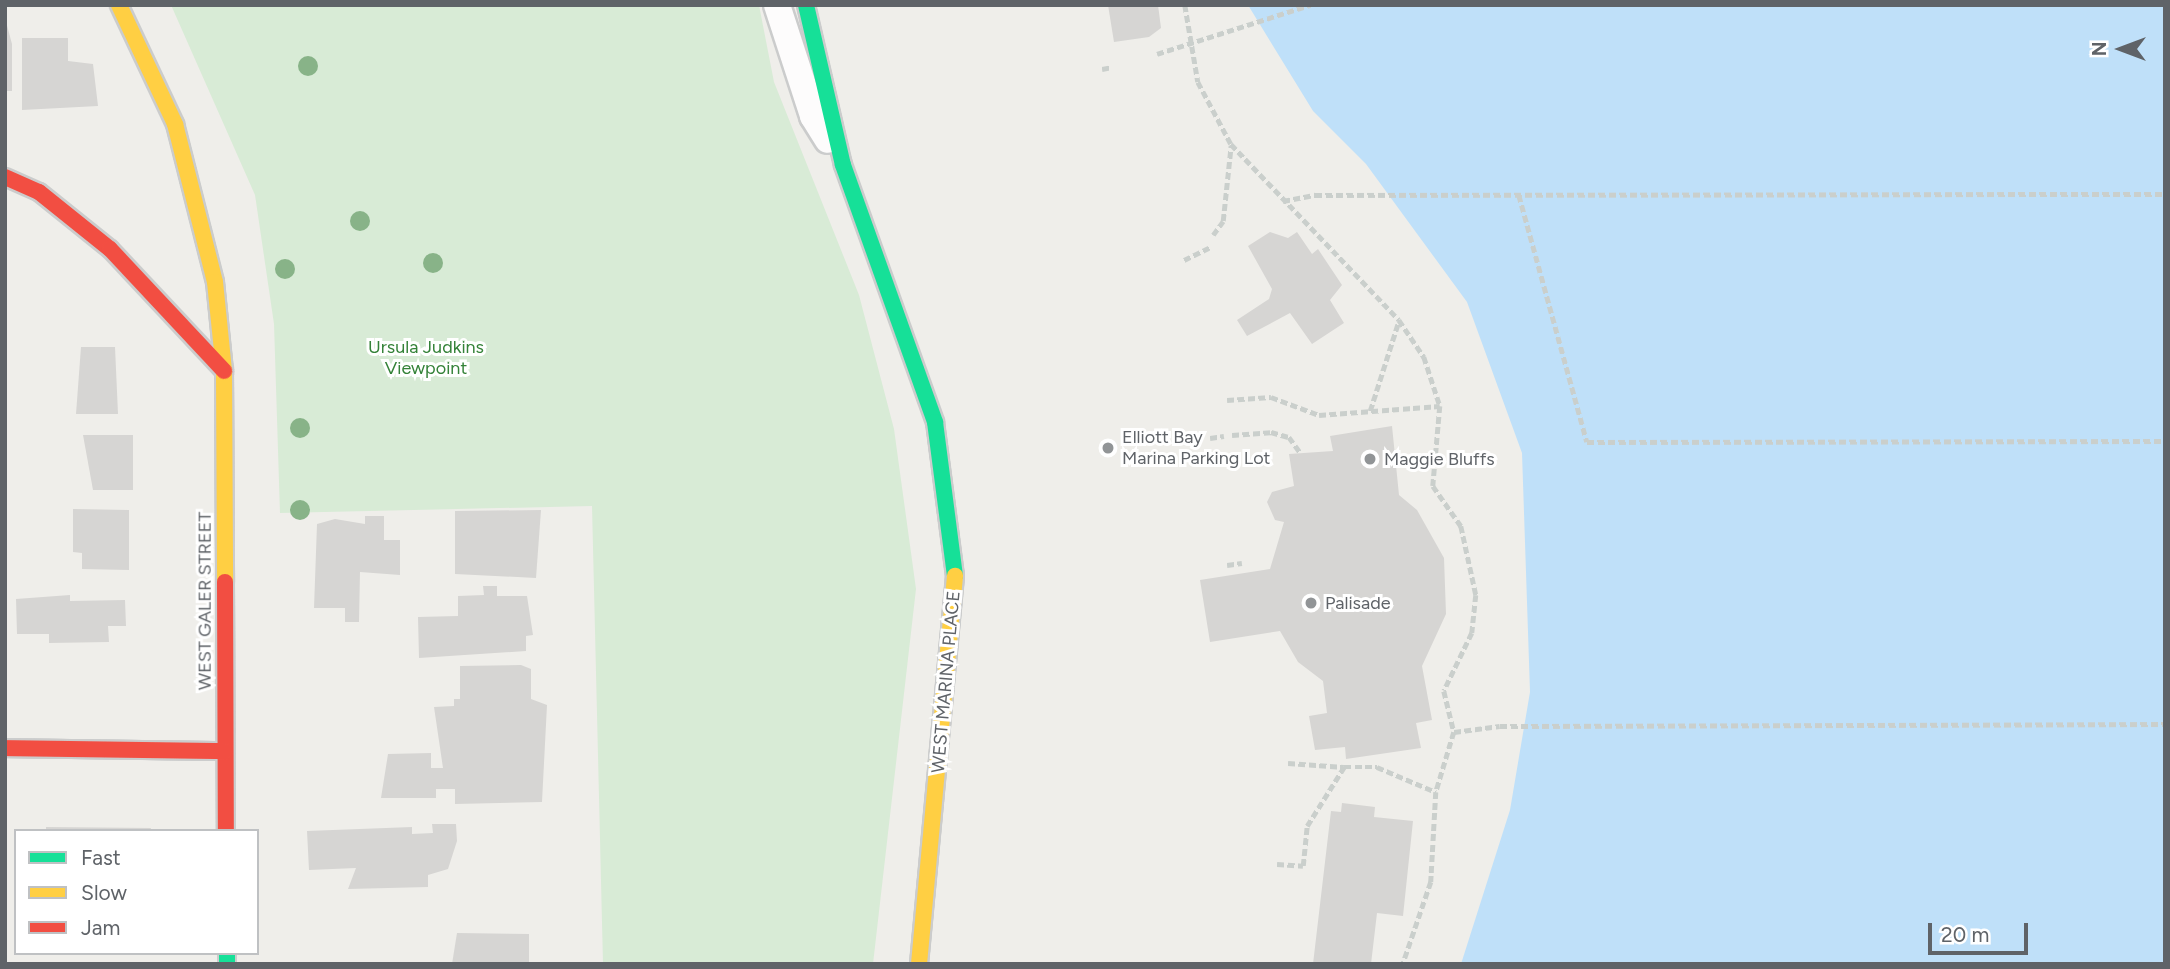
<!DOCTYPE html>
<style>
body{margin:0}
#map{position:relative;width:2170px;height:969px;overflow:hidden;background:#efeeea;font-family:Figtree,sans-serif}
div>[style]{position:absolute}
.green>*{inset:0;background:#d8ebd6}
.water>*{inset:0;background:#bfe0f9}
.building>*{inset:0;background:#d6d5d3}
.path>*{height:4.5px;margin-top:-2.25px;transform-origin:0;background:repeating-linear-gradient(90deg,#cacfcc 0 7px,transparent 0 10.5px)}
.roads{filter:drop-shadow(2px 0 #cbcccc) drop-shadow(-2px 0 #cbcccc) drop-shadow(0 2px #cbcccc) drop-shadow(0 -2px #cbcccc)}
.street>*{height:26px;margin:-13px;padding:0 13px;transform-origin:13px;border-radius:13px;background:#fdfcfc}
.fast>*{height:16px;margin:-8px;padding:0 8px;transform-origin:8px;border-radius:8px;background:#16e098}
.slow>*{height:16px;margin:-8px;padding:0 8px;transform-origin:8px;border-radius:8px;background:#ffcf43}
.jam>*{height:16px;margin:-8px;padding:0 8px;transform-origin:8px;border-radius:8px;background:#f24e42}
.trees>*{width:20px;height:20px;margin:-10px;border-radius:50%;background:#88b388}
.dots>*{width:19px;height:19px;translate:-50% -50%;box-sizing:border-box;border:4px solid #fff;border-radius:50%}
span{translate:-50% -50%;white-space:nowrap;text-align:center;line-height:1.15;-webkit-text-stroke:6px #fff;paint-order:stroke}
.park-label{font-size:18px;color:#348238}
.poi-label{font-size:18px;color:#5f6368}
.left{translate:0 -50%;text-align:left}
.street-label{font-size:18px;color:#5f6368}
.frame{position:absolute;inset:0;border:7px solid #5f6368;pointer-events:none}
.legend{position:absolute;left:14px;top:829px;width:245px;height:126px;box-sizing:border-box;background:#fff;border:2px solid #bfc1c3;margin:0;padding:9px 12px;list-style:none;font-size:21px;color:#5f6368}
.legend li{display:flex;align-items:center;gap:14px;height:35px}
.legend b{width:35px;border:2px solid #bfc1c3}
.north{position:absolute;left:2086px;top:14px;width:70px;height:70px;-webkit-text-stroke:5px #fff;paint-order:stroke;rotate:270deg;font-size:19px;font-weight:700;line-height:28px;text-align:center;color:#5f6368}
.north::after{content:'';display:block;margin:auto;width:24px;height:32px;background:#5f6368;clip-path:polygon(50% 0,100% 100%,50% 72%,0 100%)}
.scale{position:absolute;left:1928px;top:923px;width:100px;height:32px;box-sizing:border-box;border:4px solid #5f6368;border-top:0;padding-left:9px;font-size:21px;line-height:24px;white-space:nowrap;color:#5f6368;-webkit-text-stroke:5px #fff;paint-order:stroke}
</style>
<div id="map">
<div class="green">
<div style="clip-path:polygon(171px 5px,759px 5px,774px 82px,859px 295px,894px 429px,916px 589px,873px 964px,603px 964px,592px 506px,280px 513px,274px 324px,255px 195px)"></div>
</div>
<div class="water">
<div style="clip-path:polygon(1248px 5px,2165px 5px,2165px 964px,1461px 964px,1510px 810px,1530px 692px,1522px 453px,1467px 302px,1366px 164px,1313px 111px)"></div>
</div>
<div class="building">
<div style="clip-path:polygon(1108px 5px,1158px 5px,1161px 28px,1149px 37px,1114px 42px)"></div>
<div style="clip-path:polygon(5px 18px,12px 44px,12px 91px,5px 91px)"></div>
<div style="clip-path:polygon(22px 38px,68px 38px,68px 61px,93px 64px,98px 106px,22px 110px)"></div>
<div style="clip-path:polygon(1270px 232px,1288px 238px,1297px 232px,1312px 254px,1318px 249px,1342px 285px,1330px 300px,1344px 323px,1312px 344px,1290px 313px,1247px 336px,1237px 320px,1269px 299px,1272px 289px,1248px 246px)"></div>
<div style="clip-path:polygon(81px 347px,115px 347px,118px 414px,76px 414px)"></div>
<div style="clip-path:polygon(1392px 426px,1399px 495px,1417px 510px,1444px 558px,1446px 614px,1422px 666px,1432px 720px,1416px 723px,1421px 748px,1346px 759px,1345px 747px,1315px 750px,1309px 716px,1327px 713px,1323px 681px,1298px 662px,1280px 631px,1210px 642px,1200px 580px,1270px 569px,1284px 522px,1275px 520px,1267px 502px,1272px 492px,1294px 486px,1289px 454px,1333px 451px,1330px 436px)"></div>
<div style="clip-path:polygon(83px 435px,133px 435px,133px 490px,93px 490px)"></div>
<div style="clip-path:polygon(73px 509px,129px 510px,129px 570px,82px 569px,82px 553px,73px 552px)"></div>
<div style="clip-path:polygon(541px 510px,536px 578px,455px 574px,455px 511px)"></div>
<div style="clip-path:polygon(365px 516px,384px 516px,384px 540px,400px 540px,400px 575px,360px 572px,359px 622px,345px 622px,345px 608px,314px 608px,317px 524px,335px 519px,365px 524px)"></div>
<div style="clip-path:polygon(483px 586px,497px 586px,497px 596px,527px 596px,533px 635px,526px 636px,526px 651px,419px 658px,418px 617px,458px 616px,458px 596px,484px 595px)"></div>
<div style="clip-path:polygon(70px 595px,70px 601px,125px 600px,126px 626px,108px 626px,109px 642px,49px 643px,49px 634px,17px 634px,16px 599px)"></div>
<div style="clip-path:polygon(521px 665px,531px 669px,531px 699px,547px 705px,542px 802px,455px 804px,455px 789px,436px 789px,436px 798px,381px 798px,388px 754px,431px 753px,431px 768px,443px 768px,434px 707px,454px 706px,454px 699px,460px 699px,460px 666px)"></div>
<div style="clip-path:polygon(1342px 803px,1375px 807px,1374px 817px,1413px 821px,1403px 916px,1377px 913px,1371px 964px,1313px 964px,1331px 811px,1341px 812px)"></div>
<div style="clip-path:polygon(432px 824px,456px 824px,457px 841px,448px 869px,428px 875px,428px 887px,348px 889px,356px 868px,309px 870px,307px 831px,412px 827px,412px 834px,433px 833px)"></div>
<div style="clip-path:polygon(46px 827px,151px 828px,150px 831px,46px 831px)"></div>
<div style="clip-path:polygon(457px 933px,529px 934px,529px 964px,452px 964px)"></div>
</div>
<div class="path">
<div style="left:1185px;top:5px;width:78px;rotate:80.4deg"></div>
<div style="left:1198px;top:82px;width:70px;rotate:62deg"></div>
<div style="left:1231px;top:144px;width:243px;rotate:46.3deg"></div>
<div style="left:1399px;top:320px;width:45px;rotate:56deg"></div>
<div style="left:1424px;top:357px;width:52px;rotate:71.9deg"></div>
<div style="left:1440px;top:406px;width:80px;rotate:95deg"></div>
<div style="left:1433px;top:486px;width:49px;rotate:55deg"></div>
<div style="left:1461px;top:526px;width:71px;rotate:77.7deg"></div>
<div style="left:1476px;top:595px;width:38px;rotate:96deg"></div>
<div style="left:1472px;top:633px;width:64px;rotate:115.8deg"></div>
<div style="left:1444px;top:691px;width:42px;rotate:76.3deg"></div>
<div style="left:1454px;top:732px;width:63px;rotate:106.7deg"></div>
<div style="left:1436px;top:792px;width:90px;rotate:93.2deg"></div>
<div style="left:1431px;top:882px;width:87px;rotate:108.9deg"></div>
<div style="left:1157px;top:54px;width:161px;rotate:-17.8deg"></div>
<div style="left:1102px;top:69px;width:10px;rotate:-11deg"></div>
<div style="left:1519px;top:195px;width:256px;rotate:74.6deg"></div>
<div style="left:1587px;top:442px;width:578px;rotate:-0.1deg"></div>
<div style="left:1283px;top:201px;width:33px;rotate:-11deg"></div>
<div style="left:1315px;top:195px;width:850px;rotate:-0.07deg"></div>
<div style="left:1213px;top:235px;width:17px;rotate:-54deg"></div>
<div style="left:1223px;top:221px;width:76px;rotate:-84deg"></div>
<div style="left:1184px;top:260px;width:30px;rotate:-26deg"></div>
<div style="left:1227px;top:400px;width:44px;rotate:-3.9deg"></div>
<div style="left:1271px;top:397px;width:51px;rotate:20.6deg"></div>
<div style="left:1319px;top:415px;width:121px;rotate:-4.3deg"></div>
<div style="left:1370px;top:411px;width:96px;rotate:-72.3deg"></div>
<div style="left:1232px;top:435px;width:39px;rotate:-4deg"></div>
<div style="left:1271px;top:432px;width:19px;rotate:16deg"></div>
<div style="left:1289px;top:437px;width:19px;rotate:54deg"></div>
<div style="left:1210px;top:438px;width:14px;rotate:-8deg"></div>
<div style="left:1227px;top:565px;width:15px;rotate:-8deg"></div>
<div style="left:1454px;top:732px;width:46px;rotate:-7.4deg"></div>
<div style="left:1500px;top:726px;width:665px;rotate:-0.17deg"></div>
<div style="left:1288px;top:763px;width:56px;rotate:4.1deg"></div>
<div style="left:1277px;top:864px;width:26px;rotate:4deg"></div>
<div style="left:1303px;top:866px;width:40px;rotate:-84.3deg"></div>
<div style="left:1307px;top:826px;width:70px;rotate:-57.9deg"></div>
<div style="left:1344px;top:767px;width:33px"></div>
<div style="left:1377px;top:767px;width:64px;rotate:23deg"></div>
</div>
<div class="roads">
<div class="street">
<div style="left:777px;top:5px;width:117px;rotate:72deg"></div>
<div style="left:813px;top:116px;width:28px;rotate:58deg"></div>
</div>
<div class="fast">
<div style="left:806px;top:5px;width:164px;rotate:77deg"></div>
<div style="left:843px;top:165px;width:273px;rotate:70.3deg"></div>
<div style="left:935px;top:422px;width:155px;rotate:82.6deg"></div>
<div style="left:227px;top:953px;width:11px;rotate:90deg"></div>
</div>
<div class="slow">
<div style="left:119px;top:5px;width:132px;rotate:64.8deg"></div>
<div style="left:175px;top:124px;width:163px;rotate:75.8deg"></div>
<div style="left:215px;top:282px;width:89px;rotate:84.2deg"></div>
<div style="left:224px;top:371px;width:211px;rotate:89.7deg"></div>
<div style="left:919px;top:964px;width:390px;rotate:-84.7deg"></div>
</div>
<div class="jam">
<div style="left:5px;top:177px;width:37px;rotate:24deg"></div>
<div style="left:39px;top:192px;width:91px;rotate:38.8deg"></div>
<div style="left:110px;top:249px;width:167px;rotate:46.9deg"></div>
<div style="left:225px;top:582px;width:249px;rotate:89.8deg"></div>
<div style="left:5px;top:748px;width:220px;rotate:0.8deg"></div>
</div>
</div>
<div class="trees">
<div style="left:308px;top:66px"></div>
<div style="left:360px;top:221px"></div>
<div style="left:433px;top:263px"></div>
<div style="left:285px;top:269px"></div>
<div style="left:300px;top:428px"></div>
<div style="left:300px;top:510px"></div>
</div>
<div class="dots">
<div style="left:1108px;top:448px;background:#919496"></div>
<div style="left:1370px;top:459px;background:#919496"></div>
<div style="left:1311px;top:603px;background:#919496"></div>
</div>
<div class="park-label">
<span style="left:426px;top:358px">Ursula Judkins<br>Viewpoint</span>
</div>
<div class="poi-label">
<span class="left" style="left:1122px;top:448px">Elliott Bay<br>Marina Parking Lot</span>
<span class="left" style="left:1384px;top:459px">Maggie Bluffs</span>
<span class="left" style="left:1325px;top:603px">Palisade</span>
</div>
<div class="street-label">
<span style="left:205px;top:601px;rotate:-90deg">WEST GALER STREET</span>
<span style="left:946px;top:682px;rotate:-85deg">WEST MARINA PLACE</span>
</div>
<div class="frame"></div>
<ul class="legend">
<li><b style="height:9px;background:#16e098"></b>Fast</li>
<li><b style="height:9px;background:#ffcf43"></b>Slow</li>
<li><b style="height:9px;background:#f24e42"></b>Jam</li>
</ul>
<div class="north">N</div>
<div class="scale">20 m</div>
</div>
